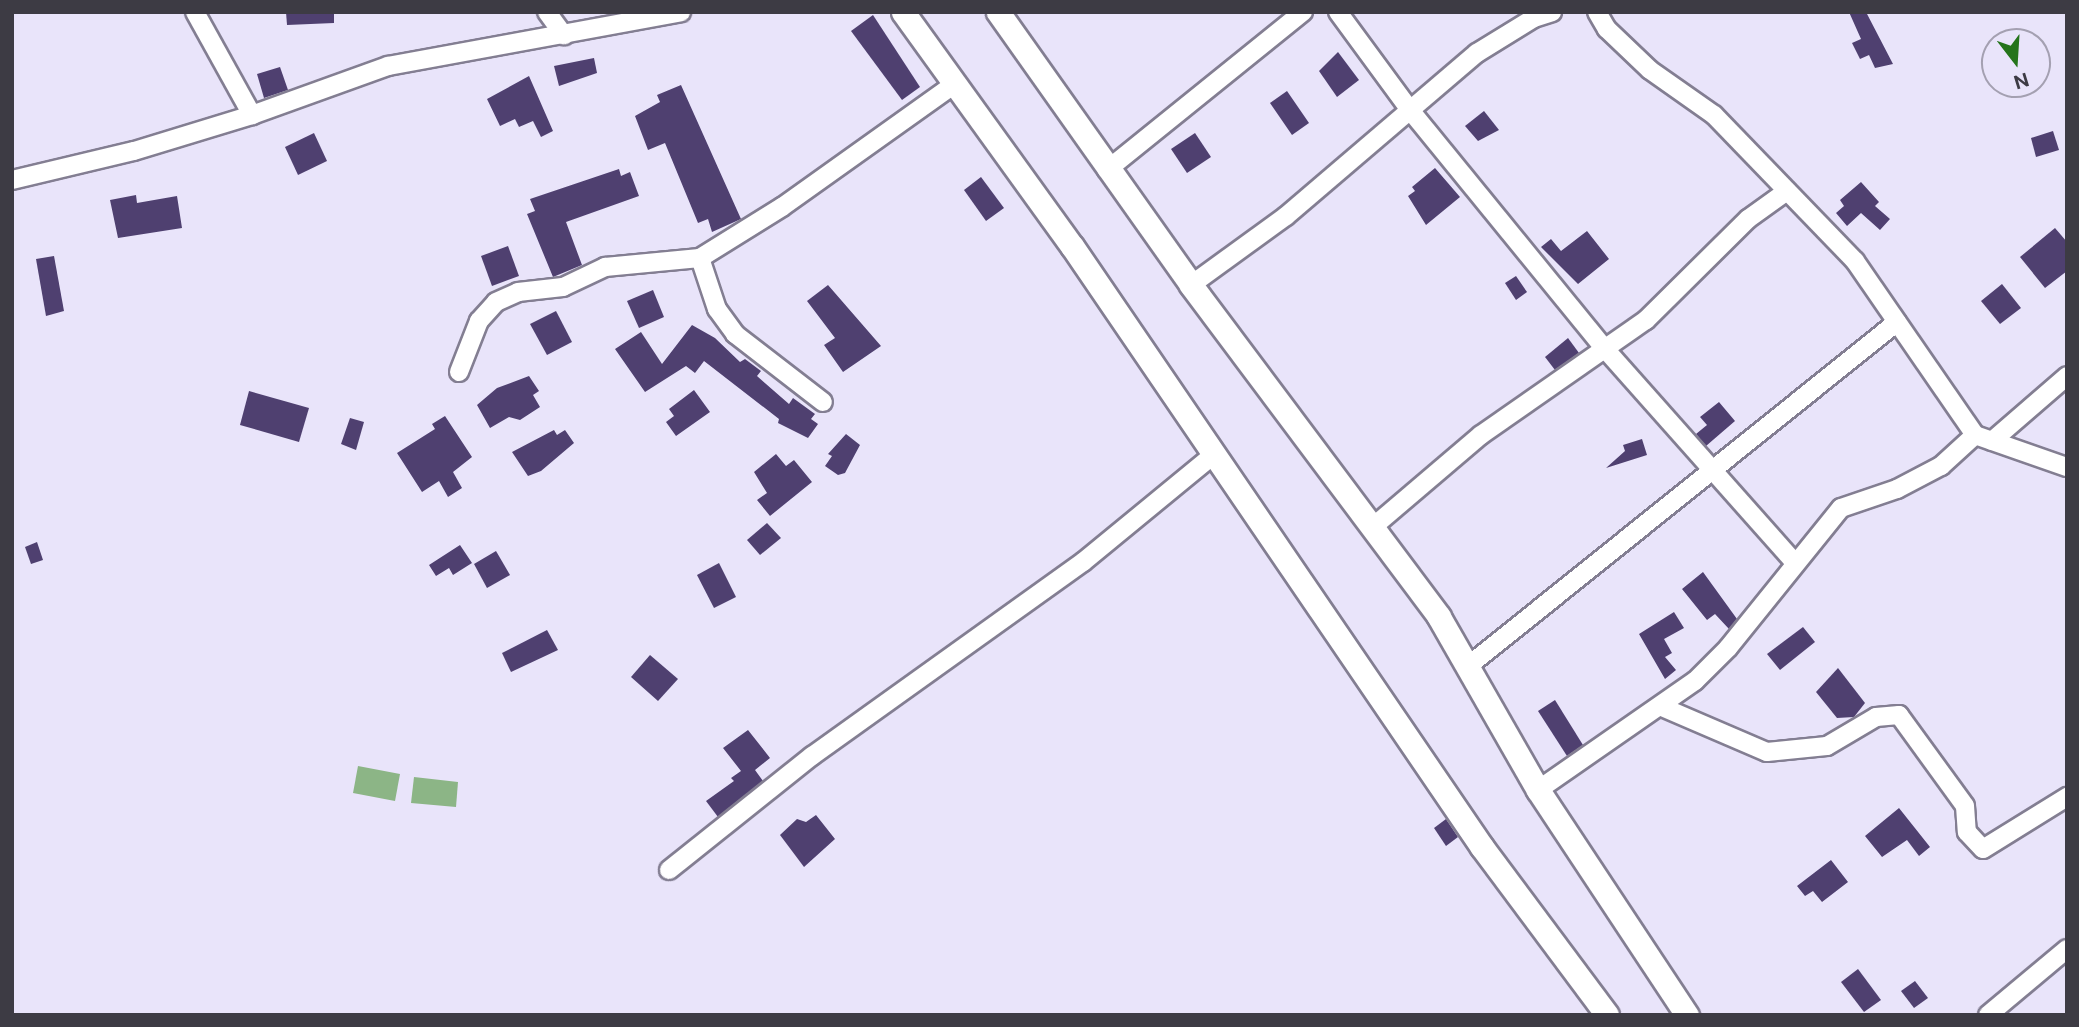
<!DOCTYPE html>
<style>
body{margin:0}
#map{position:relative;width:2079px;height:1027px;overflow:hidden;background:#e9e4fa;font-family:"Public Sans",sans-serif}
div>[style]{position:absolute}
.water>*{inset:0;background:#8cb586}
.building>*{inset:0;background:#4f4070}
.roads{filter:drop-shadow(2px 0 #837e92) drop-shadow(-2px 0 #837e92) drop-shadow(0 2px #837e92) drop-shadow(0 -2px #837e92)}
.minor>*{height:18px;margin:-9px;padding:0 9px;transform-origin:9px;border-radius:9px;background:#fff}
.tertiary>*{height:23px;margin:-11.5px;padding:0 11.5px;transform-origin:11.5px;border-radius:11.5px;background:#fff}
span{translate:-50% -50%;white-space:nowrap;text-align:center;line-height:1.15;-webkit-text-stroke:7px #e9e4fa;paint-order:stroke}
.frame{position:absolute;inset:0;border:14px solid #3d3b44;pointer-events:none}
.north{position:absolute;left:1981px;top:28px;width:70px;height:70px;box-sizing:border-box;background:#e9e4fa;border:2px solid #a4a0b1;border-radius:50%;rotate:163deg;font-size:19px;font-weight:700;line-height:28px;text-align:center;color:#3d3b44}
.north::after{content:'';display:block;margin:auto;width:24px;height:32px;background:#25741b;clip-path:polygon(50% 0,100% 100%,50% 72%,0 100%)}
</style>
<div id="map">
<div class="water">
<div style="clip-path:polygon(358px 766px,400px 774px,395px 801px,353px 793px)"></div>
<div style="clip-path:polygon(414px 777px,458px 782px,456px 807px,411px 803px)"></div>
</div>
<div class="building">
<div style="clip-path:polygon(286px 12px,334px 12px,334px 23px,287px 25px)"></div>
<div style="clip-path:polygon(1849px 12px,1866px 12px,1893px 64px,1875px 68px,1869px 55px,1860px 59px,1852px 43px,1861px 39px)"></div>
<div style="clip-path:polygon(873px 15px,920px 87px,902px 100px,851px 31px)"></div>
<div style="clip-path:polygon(1338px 52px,1359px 80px,1337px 97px,1319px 71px)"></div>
<div style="clip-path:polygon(594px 58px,597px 73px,559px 86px,554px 66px)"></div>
<div style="clip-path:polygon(280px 67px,288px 90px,264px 98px,257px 74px)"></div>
<div style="clip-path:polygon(529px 76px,553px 131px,541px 137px,533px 121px,519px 127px,515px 119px,500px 126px,487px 99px)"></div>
<div style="clip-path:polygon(681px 85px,741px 219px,712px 232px,708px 219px,698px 223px,665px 143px,648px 150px,635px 116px,660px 102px,657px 95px)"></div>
<div style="clip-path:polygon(1287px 91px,1309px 123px,1292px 135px,1270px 103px)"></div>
<div style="clip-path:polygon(1484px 111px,1499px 130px,1478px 141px,1465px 126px)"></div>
<div style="clip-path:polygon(2053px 131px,2059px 150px,2036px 157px,2031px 138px)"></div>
<div style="clip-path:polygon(314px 133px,327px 161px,298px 175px,285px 147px)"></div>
<div style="clip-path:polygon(1195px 133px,1211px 157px,1187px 173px,1171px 149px)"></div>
<div style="clip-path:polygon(1435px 168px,1460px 197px,1426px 225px,1408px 196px,1415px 191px,1412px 187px)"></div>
<div style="clip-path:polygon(619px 169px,621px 176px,630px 172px,639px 196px,566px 222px,582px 265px,553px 277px,527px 214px,535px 211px,530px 199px)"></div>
<div style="clip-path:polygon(981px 177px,1004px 208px,986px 221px,964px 190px)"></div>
<div style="clip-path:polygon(1861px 182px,1879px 202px,1875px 206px,1890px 219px,1880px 230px,1861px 213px,1847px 226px,1836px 213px,1844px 206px,1840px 200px)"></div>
<div style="clip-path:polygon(136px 195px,137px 203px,177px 196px,182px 228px,118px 238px,110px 200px)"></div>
<div style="clip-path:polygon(2055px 228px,2067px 242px,2067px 271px,2045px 288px,2020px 257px)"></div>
<div style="clip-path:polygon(1587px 231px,1609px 259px,1578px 284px,1541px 247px,1551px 239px,1561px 251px)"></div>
<div style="clip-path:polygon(508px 246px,519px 276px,492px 286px,481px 256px)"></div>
<div style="clip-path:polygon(54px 256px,64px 311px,46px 316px,36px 259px)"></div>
<div style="clip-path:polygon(1516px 276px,1527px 292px,1516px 300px,1505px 283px)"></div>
<div style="clip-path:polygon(2002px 284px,2021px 308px,2000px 324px,1981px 301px)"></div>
<div style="clip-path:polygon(828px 285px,881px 346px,843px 372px,824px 345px,835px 338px,807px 301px)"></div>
<div style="clip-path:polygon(653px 290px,664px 317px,639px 328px,627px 301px)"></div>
<div style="clip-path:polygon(556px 311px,572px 342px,547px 355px,530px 324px)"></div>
<div style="clip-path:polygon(692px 325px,715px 338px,740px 362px,745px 359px,761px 371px,757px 376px,789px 404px,793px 398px,815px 414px,811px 419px,818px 424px,808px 438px,778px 423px,779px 419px,704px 361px,695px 373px,686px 366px,645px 392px,615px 349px,641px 332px,662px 364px)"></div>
<div style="clip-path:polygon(1568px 338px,1579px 353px,1555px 370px,1545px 357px)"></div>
<div style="clip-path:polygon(529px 376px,539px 391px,533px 395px,540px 407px,520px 420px,509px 417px,490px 428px,477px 405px,497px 388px)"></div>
<div style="clip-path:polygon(694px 390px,710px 412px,676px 436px,666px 422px,674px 416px,669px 409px)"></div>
<div style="clip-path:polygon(249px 391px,309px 408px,299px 442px,240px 425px)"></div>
<div style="clip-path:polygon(1719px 402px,1735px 421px,1706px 446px,1696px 434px,1707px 425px,1700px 417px)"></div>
<div style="clip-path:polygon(445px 416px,472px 457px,453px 472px,462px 488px,448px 497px,439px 481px,422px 492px,397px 453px,435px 429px,432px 424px)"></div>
<div style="clip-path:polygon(350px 418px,364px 422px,356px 450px,341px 444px)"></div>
<div style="clip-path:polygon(554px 430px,557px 435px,565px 430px,574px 443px,541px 471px,528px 476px,512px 452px)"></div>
<div style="clip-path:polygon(846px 434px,860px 445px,845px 473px,838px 475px,825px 466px,832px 456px,828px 454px)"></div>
<div style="clip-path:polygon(1642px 439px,1647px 455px,1606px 468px,1625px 451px,1623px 445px)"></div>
<div style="clip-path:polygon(776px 454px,786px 466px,794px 460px,812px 482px,770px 516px,757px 500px,767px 493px,754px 472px)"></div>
<div style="clip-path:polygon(767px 523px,781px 538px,760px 555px,747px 540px)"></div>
<div style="clip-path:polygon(37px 542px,43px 560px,31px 564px,25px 547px)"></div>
<div style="clip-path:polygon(460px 545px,472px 563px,453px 575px,449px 568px,436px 576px,429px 565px)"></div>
<div style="clip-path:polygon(496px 551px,510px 575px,487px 588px,474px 564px)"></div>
<div style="clip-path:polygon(719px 563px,736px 597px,714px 608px,697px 575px)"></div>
<div style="clip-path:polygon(1703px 572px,1737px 619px,1729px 629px,1715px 614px,1707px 620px,1682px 589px)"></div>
<div style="clip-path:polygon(1674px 612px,1684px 628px,1664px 639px,1672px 653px,1665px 657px,1676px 670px,1665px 679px,1639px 634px)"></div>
<div style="clip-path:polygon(1803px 627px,1815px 642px,1780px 670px,1767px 654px)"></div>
<div style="clip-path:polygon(547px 630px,558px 650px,511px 672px,502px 653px)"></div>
<div style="clip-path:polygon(650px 655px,678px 679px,658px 701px,631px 677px)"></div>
<div style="clip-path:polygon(1838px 668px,1865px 703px,1854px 717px,1837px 718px,1816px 692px)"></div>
<div style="clip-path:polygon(1555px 700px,1583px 745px,1567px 756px,1538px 711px)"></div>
<div style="clip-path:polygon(748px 730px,770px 758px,755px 770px,763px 781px,718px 817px,706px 801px,734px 781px,731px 778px,741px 771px,723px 748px)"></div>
<div style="clip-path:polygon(1899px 808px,1930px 847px,1919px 856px,1907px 840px,1882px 857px,1865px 836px)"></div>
<div style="clip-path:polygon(816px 815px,835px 839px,804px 867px,780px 835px,797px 819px,806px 822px)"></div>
<div style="clip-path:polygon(1446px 819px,1458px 837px,1446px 846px,1434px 828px)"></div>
<div style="clip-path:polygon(1831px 860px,1848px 882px,1822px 902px,1813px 891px,1805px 896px,1797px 886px)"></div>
<div style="clip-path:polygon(1858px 969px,1881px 1000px,1864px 1012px,1841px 982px)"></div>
<div style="clip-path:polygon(1915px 981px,1928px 998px,1914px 1008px,1901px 991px)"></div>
</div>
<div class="roads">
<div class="minor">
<div style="left:195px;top:12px;width:118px;rotate:61deg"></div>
<div style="left:547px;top:12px;width:29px;rotate:54deg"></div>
<div style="left:1338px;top:12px;width:122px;rotate:53.7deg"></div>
<div style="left:1410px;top:110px;width:310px;rotate:50.8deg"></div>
<div style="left:1606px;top:350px;width:285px;rotate:48.4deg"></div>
<div style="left:1597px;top:12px;width:20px;rotate:60deg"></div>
<div style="left:1607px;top:29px;width:59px;rotate:43.6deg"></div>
<div style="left:1650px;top:70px;width:78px;rotate:35.1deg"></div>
<div style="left:1714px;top:115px;width:203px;rotate:46deg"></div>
<div style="left:1855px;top:261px;width:211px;rotate:55.4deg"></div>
<div style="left:1975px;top:435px;width:97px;rotate:19.2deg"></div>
<div style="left:1107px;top:170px;width:252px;rotate:-38.9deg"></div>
<div style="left:12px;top:180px;width:125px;rotate:-13.4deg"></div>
<div style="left:134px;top:151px;width:123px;rotate:-17deg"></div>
<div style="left:252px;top:115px;width:145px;rotate:-19.8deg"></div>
<div style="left:388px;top:66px;width:298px;rotate:-10.4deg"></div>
<div style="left:700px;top:258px;width:54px;rotate:71.6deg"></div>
<div style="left:717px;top:309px;width:31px;rotate:54deg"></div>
<div style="left:735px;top:334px;width:111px;rotate:37.7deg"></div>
<div style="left:1191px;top:285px;width:117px;rotate:-36deg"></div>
<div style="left:1286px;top:216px;width:251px;rotate:-40.5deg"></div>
<div style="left:1477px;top:53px;width:67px;rotate:-31.6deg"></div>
<div style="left:1534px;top:18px;width:19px;rotate:-18deg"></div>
<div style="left:459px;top:372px;width:55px;rotate:-68.6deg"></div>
<div style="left:479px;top:321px;width:25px;rotate:-48deg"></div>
<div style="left:496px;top:302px;width:24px;rotate:-24deg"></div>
<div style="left:518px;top:292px;width:45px;rotate:-6.3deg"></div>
<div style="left:563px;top:287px;width:47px;rotate:-25.5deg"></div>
<div style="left:605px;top:267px;width:95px;rotate:-5.4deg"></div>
<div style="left:700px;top:258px;width:97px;rotate:-31.9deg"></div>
<div style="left:782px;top:207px;width:210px;rotate:-35.5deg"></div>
<div style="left:1992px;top:441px;width:99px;rotate:-40.9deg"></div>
<div style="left:1374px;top:526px;width:140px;rotate:-40.4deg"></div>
<div style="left:1481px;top:435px;width:201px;rotate:-34.9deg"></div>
<div style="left:1646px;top:320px;width:144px;rotate:-44.7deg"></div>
<div style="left:1748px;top:219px;width:48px;rotate:-35.7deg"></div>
<div style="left:1467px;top:667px;width:551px;rotate:-38.74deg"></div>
<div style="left:1662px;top:707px;width:114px;rotate:23.2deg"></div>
<div style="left:1767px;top:752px;width:60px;rotate:-5.7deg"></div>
<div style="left:1827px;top:746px;width:57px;rotate:-30.6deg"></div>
<div style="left:1876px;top:717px;width:23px;rotate:-5deg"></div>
<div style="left:1899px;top:715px;width:112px;rotate:54deg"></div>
<div style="left:1965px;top:806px;width:26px;rotate:86deg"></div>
<div style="left:1967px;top:832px;width:23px;rotate:47deg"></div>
<div style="left:1983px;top:849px;width:99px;rotate:-31.8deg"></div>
<div style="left:1538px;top:790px;width:191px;rotate:-34.8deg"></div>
<div style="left:1695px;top:681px;width:47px;rotate:-45deg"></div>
<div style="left:1728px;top:648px;width:180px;rotate:-51.1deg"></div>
<div style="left:1841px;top:508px;width:59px;rotate:-18.7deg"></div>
<div style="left:1897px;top:489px;width:50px;rotate:-27.6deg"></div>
<div style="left:1941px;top:466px;width:46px;rotate:-42.4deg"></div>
<div style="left:669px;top:870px;width:183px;rotate:-38.6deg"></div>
<div style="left:812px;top:756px;width:333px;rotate:-35.6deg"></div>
<div style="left:1083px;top:562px;width:167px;rotate:-39.4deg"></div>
<div style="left:1988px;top:1015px;width:103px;rotate:-39.9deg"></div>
</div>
<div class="tertiary">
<div style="left:903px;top:12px;width:289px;rotate:54.2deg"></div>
<div style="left:1072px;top:246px;width:728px;rotate:55.7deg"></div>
<div style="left:1482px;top:847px;width:209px;rotate:53.3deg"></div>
<div style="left:998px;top:12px;width:334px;rotate:54.7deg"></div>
<div style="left:1191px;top:285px;width:414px;rotate:53.2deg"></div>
<div style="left:1439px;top:617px;width:199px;rotate:60.2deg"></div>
<div style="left:1538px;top:790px;width:270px;rotate:56.5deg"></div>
</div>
</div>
<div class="frame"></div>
<div class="north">N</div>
</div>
